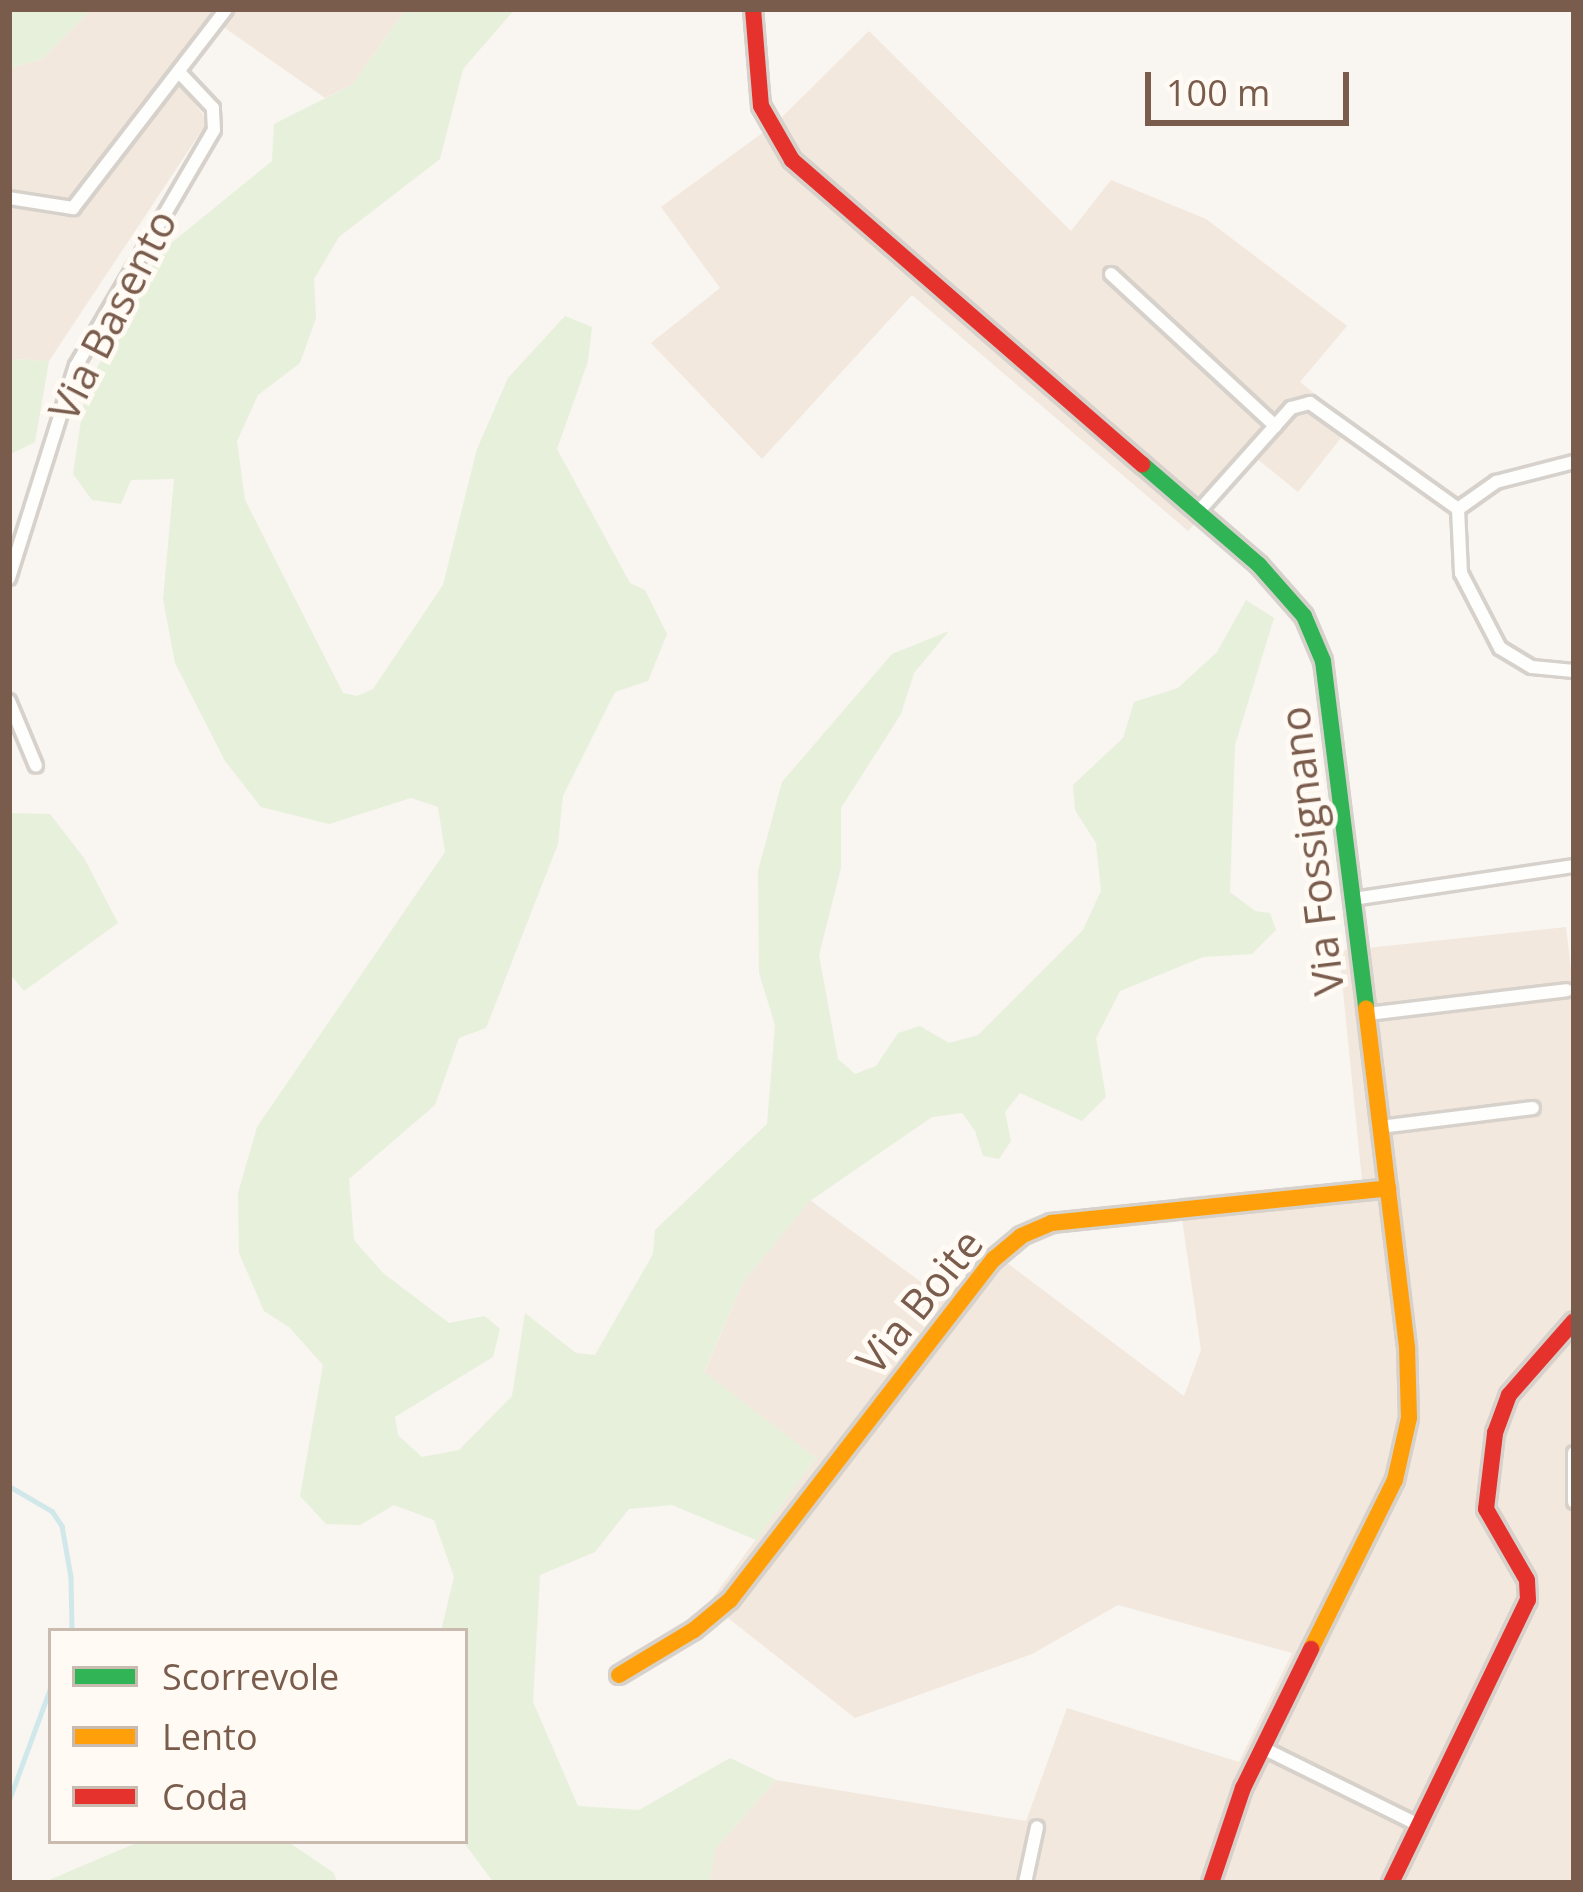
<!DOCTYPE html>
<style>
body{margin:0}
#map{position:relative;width:1583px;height:1892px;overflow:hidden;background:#f9f5f0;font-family:"Open Sans",sans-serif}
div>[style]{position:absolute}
.residential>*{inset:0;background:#f2e8de}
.green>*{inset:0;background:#e7f0db}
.stream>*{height:4.5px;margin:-2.25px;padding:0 2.25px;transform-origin:2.25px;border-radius:2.25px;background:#d0e8ea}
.roads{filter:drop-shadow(3px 0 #d7d1cb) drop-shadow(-3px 0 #d7d1cb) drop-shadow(0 3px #d7d1cb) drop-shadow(0 -3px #d7d1cb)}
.street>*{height:12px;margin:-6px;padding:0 6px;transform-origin:6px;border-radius:6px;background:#fefefd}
.fast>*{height:16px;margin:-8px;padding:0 8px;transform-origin:8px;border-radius:8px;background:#30b455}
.slow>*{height:16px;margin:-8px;padding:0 8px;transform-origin:8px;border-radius:8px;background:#ff9f0a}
.jam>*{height:16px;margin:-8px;padding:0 8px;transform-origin:8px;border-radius:8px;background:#e5322d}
span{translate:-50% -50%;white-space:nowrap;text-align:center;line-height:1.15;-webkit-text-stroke:10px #fffaf3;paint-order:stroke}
.street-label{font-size:42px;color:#7a5c4d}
.frame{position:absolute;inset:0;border:12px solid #7a5c4d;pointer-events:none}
.legend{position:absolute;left:48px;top:1628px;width:420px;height:216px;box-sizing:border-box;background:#fffaf3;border:3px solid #cabbb1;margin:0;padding:15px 21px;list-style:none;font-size:36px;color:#7a5c4d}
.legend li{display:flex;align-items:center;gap:24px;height:60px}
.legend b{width:60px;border:3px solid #cabbb1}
.scale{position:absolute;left:1145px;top:72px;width:204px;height:54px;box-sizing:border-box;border:6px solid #7a5c4d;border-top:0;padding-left:15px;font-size:36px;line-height:42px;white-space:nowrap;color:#7a5c4d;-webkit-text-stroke:9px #fffaf3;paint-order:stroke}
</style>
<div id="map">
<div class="residential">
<div style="clip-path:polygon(92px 9px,406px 9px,352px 85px,325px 98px,222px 26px,180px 85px,208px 121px,49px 361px,14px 359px,9px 368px,9px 68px,42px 59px)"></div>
<div style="clip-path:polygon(869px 31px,1071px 231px,1111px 180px,1206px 219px,1347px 326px,1300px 382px,1352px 424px,1298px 492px,1256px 458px,1188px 531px,912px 295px,762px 459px,651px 343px,720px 288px,661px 207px,776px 123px)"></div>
<div style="clip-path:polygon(1566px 927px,1574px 996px,1574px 1883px,709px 1883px,715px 1849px,776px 1780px,1026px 1821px,1067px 1708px,1239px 1762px,1292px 1653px,1118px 1605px,1032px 1654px,855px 1718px,709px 1603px,816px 1458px,704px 1373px,743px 1282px,810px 1200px,948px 1302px,991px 1251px,1184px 1396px,1201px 1350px,1179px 1198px,1362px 1180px,1339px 951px)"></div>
</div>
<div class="green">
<div style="clip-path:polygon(9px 9px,92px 9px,42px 59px,9px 68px)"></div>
<div style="clip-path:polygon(406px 9px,515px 9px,463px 69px,440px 159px,339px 237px,314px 279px,316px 318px,300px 363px,258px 395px,237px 441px,245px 500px,343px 693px,357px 696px,373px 689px,443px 585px,477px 449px,508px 378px,565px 316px,592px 327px,588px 361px,557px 449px,630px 583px,645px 590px,667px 634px,648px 681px,615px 692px,563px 796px,558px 844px,486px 1028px,459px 1038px,435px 1105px,349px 1179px,354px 1240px,383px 1273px,449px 1323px,485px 1316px,500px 1329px,493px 1357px,395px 1417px,398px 1435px,422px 1457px,459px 1450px,512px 1396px,525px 1313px,576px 1353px,595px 1355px,653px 1254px,655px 1230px,767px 1124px,775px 1025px,759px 973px,758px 871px,782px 782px,892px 654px,949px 631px,914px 673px,901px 714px,841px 808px,841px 868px,819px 955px,838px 1059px,855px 1074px,876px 1066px,898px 1033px,920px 1026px,949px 1043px,978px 1035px,1083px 930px,1101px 891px,1096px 843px,1075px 810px,1073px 785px,1123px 738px,1134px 702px,1178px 688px,1217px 652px,1246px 600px,1274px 618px,1235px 745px,1230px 892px,1255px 911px,1270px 913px,1276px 930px,1252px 954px,1203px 957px,1120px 991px,1096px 1038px,1106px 1097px,1082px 1121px,1020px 1093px,1005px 1112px,1011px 1141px,999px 1159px,983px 1156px,975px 1131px,962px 1113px,932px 1117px,810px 1201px,743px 1282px,704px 1372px,816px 1458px,756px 1540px,672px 1505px,629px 1509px,595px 1552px,540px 1575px,533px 1702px,578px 1806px,639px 1810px,730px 1758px,776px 1780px,715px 1849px,709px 1883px,494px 1883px,465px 1844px,465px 1631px,441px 1631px,454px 1577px,434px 1520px,394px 1505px,360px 1525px,326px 1524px,300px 1496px,323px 1365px,289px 1327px,264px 1311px,239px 1253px,238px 1193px,257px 1127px,445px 852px,438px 807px,411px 798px,329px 824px,261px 807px,225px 761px,175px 663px,163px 599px,174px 479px,131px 480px,121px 504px,92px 500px,73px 474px,86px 388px,159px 253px,272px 161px,274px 124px,352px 85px)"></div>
<div style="clip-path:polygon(14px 359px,49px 361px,35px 442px,9px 455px,9px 368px)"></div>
<div style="clip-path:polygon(9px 813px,50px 814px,84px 858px,118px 923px,24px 991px,9px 973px)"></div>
<div style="clip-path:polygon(141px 1841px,287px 1841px,334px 1873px,337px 1883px,42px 1883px)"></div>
</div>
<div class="stream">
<div style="left:9px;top:1486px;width:50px;rotate:30.2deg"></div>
<div style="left:52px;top:1511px;width:18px;rotate:56deg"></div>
<div style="left:62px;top:1526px;width:52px;rotate:80deg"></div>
<div style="left:71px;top:1577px;width:54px;rotate:88.9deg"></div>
<div style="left:9px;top:1800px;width:121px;rotate:-69.8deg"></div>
</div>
<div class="roads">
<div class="street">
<div style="left:9px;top:198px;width:65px;rotate:8.9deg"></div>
<div style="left:73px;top:208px;width:251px;rotate:-52.4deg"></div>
<div style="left:1111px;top:274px;width:224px;rotate:42.8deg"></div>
<div style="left:1458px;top:509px;width:47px;rotate:-35.4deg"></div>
<div style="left:1496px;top:482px;width:81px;rotate:-14.4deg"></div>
<div style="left:1198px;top:512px;width:140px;rotate:-48.2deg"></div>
<div style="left:1291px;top:408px;width:20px;rotate:-15deg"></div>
<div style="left:1310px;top:403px;width:182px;rotate:35.6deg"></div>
<div style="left:1458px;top:509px;width:64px;rotate:87.3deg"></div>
<div style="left:1461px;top:573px;width:85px;rotate:62.5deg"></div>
<div style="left:1500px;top:648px;width:37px;rotate:31deg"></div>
<div style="left:1532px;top:667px;width:42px;rotate:5.4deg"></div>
<div style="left:9px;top:578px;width:222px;rotate:-72.5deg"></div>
<div style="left:76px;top:366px;width:273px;rotate:-59.7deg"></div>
<div style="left:214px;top:130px;width:22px;rotate:-93deg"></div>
<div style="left:213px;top:108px;width:50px;rotate:-133.4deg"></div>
<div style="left:9px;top:701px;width:70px;rotate:67.4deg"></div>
<div style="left:1353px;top:899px;width:223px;rotate:-8.5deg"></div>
<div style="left:1367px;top:1014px;width:201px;rotate:-6.8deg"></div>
<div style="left:1380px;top:1127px;width:154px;rotate:-7.1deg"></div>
<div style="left:1574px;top:1453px;width:49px;rotate:90deg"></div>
<div style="left:1263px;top:1748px;width:172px;rotate:26.3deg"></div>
<div style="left:1025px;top:1883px;width:57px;rotate:-77.9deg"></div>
</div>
<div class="fast">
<div style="left:1142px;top:464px;width:155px;rotate:40.8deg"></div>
<div style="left:1259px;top:565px;width:68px;rotate:48.6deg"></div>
<div style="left:1304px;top:616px;width:49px;rotate:67.1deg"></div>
<div style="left:1323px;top:661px;width:350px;rotate:82.9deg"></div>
</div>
<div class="slow">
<div style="left:1311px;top:1649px;width:189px;rotate:-63.6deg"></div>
<div style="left:1395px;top:1480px;width:64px;rotate:-77.3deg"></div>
<div style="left:1409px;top:1418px;width:71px;rotate:-91.6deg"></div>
<div style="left:1407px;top:1347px;width:341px;rotate:-96.9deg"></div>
<div style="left:619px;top:1675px;width:87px;rotate:-31deg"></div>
<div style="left:694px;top:1630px;width:47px;rotate:-39.8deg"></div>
<div style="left:730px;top:1600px;width:431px;rotate:-52.3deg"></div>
<div style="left:994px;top:1259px;width:35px;rotate:-40deg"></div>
<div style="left:1021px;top:1236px;width:34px;rotate:-23deg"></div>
<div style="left:1052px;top:1223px;width:338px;rotate:-5.9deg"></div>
</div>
<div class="jam">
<div style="left:753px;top:9px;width:97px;rotate:85.3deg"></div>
<div style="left:761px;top:106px;width:62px;rotate:60.1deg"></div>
<div style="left:792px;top:160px;width:464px;rotate:41deg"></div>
<div style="left:1211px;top:1883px;width:100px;rotate:-71.4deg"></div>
<div style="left:1243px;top:1788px;width:155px;rotate:-63.9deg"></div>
<div style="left:1391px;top:1883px;width:314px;rotate:-64.2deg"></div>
<div style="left:1528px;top:1600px;width:20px;rotate:-93deg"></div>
<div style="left:1527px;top:1580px;width:82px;rotate:-120deg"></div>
<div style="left:1486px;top:1509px;width:77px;rotate:-83.2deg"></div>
<div style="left:1495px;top:1433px;width:40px;rotate:-69.8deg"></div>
<div style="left:1509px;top:1395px;width:98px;rotate:-48.7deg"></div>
</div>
</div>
<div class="street-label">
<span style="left:112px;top:315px;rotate:-63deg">Via Basento</span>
<span style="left:1311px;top:851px;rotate:-97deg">Via Fossignano</span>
<span style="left:919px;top:1301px;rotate:-51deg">Via Boite</span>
</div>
<div class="frame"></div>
<ul class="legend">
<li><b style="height:15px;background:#30b455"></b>Scorrevole</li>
<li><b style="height:15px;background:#ff9f0a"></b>Lento</li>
<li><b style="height:15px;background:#e5322d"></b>Coda</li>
</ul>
<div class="scale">100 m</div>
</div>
